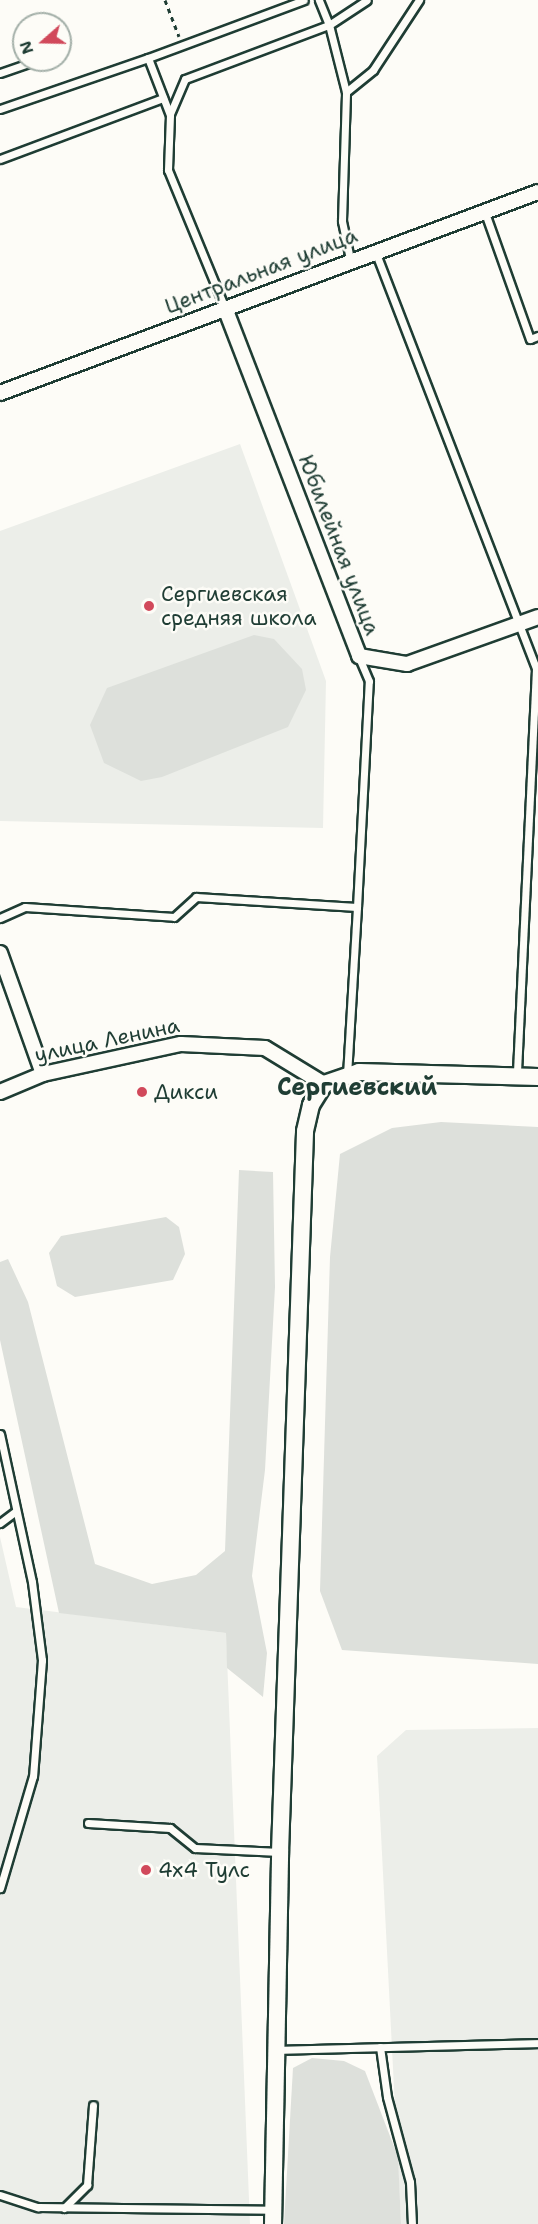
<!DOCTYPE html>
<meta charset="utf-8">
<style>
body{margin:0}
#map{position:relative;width:538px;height:2224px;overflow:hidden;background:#fdfcf7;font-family:"Shantell Sans",sans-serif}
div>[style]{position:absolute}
.built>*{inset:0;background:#eceee9}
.green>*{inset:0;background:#dde0db}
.path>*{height:3px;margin-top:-1.5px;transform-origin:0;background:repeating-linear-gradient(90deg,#1f3d34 0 4.5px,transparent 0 9px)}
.roads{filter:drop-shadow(2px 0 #1f3d34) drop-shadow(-2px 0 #1f3d34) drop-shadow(0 2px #1f3d34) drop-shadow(0 -2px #1f3d34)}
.service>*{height:7px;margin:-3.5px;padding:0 3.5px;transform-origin:3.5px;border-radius:3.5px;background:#fdfcf7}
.minor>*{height:14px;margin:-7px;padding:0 7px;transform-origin:7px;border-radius:7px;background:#fdfcf7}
.tertiary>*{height:16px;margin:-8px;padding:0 8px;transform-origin:8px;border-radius:8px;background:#fdfcf7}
.dots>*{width:16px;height:16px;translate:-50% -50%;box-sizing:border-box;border:3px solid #fdfcf7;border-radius:50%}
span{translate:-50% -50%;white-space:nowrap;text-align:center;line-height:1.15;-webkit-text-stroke:5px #fdfcf7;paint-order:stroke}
.street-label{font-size:21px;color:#1f3d34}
.poi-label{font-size:21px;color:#1f3d34}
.left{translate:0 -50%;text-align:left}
.quarter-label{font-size:24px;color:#1f3d34;font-weight:700}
.north{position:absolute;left:12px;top:12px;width:60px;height:60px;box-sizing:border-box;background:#fdfcf7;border:2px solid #a4b0a9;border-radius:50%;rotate:250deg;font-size:16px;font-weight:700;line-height:24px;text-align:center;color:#1f3d34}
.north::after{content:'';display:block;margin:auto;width:21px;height:27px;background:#d1495b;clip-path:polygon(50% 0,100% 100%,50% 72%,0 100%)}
</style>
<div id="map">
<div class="built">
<div style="clip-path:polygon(240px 444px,326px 681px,323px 828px,0 821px,0 531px)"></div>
<div style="clip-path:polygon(0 1537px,16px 1607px,226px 1633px,250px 2224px,0 2224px)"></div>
<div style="clip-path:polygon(538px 1728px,538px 2224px,401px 2224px,377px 1756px,406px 1730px)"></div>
</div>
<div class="green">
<div style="clip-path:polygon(254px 635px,274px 639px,302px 669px,306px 690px,288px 727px,162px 777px,141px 781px,104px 763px,90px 725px,107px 688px)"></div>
<div style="clip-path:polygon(441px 1122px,538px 1127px,538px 1664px,342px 1650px,320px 1591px,330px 1257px,340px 1154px,392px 1128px)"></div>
<div style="clip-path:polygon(239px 1170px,273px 1172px,275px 1287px,265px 1470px,252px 1576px,267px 1653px,263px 1697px,227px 1668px,226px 1633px,59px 1613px,0 1340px,0 1262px,8px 1259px,28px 1302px,95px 1564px,152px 1584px,196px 1575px,225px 1551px)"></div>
<div style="clip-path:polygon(166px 1217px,179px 1227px,185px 1254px,173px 1280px,75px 1297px,57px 1286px,49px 1253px,61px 1236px)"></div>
<div style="clip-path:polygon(312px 2058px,344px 2061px,365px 2071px,398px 2157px,401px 2224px,284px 2224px,293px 2068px)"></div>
</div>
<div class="path">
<div style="left:165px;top:0;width:39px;rotate:69deg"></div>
</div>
<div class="roads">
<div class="service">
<div style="left:148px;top:58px;width:166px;rotate:-20.4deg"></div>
<div style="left:0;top:73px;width:39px;rotate:-19deg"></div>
<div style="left:346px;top:92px;width:35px;rotate:-39deg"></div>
<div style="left:373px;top:70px;width:84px;rotate:-56.7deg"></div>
<div style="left:0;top:109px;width:157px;rotate:-19deg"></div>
<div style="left:148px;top:58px;width:61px;rotate:68.9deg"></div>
<div style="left:170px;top:115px;width:55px;rotate:92.1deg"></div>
<div style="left:168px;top:170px;width:149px;rotate:67.6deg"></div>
<div style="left:170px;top:114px;width:38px;rotate:-67deg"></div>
<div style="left:185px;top:79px;width:154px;rotate:-20.6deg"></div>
<div style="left:329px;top:25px;width:27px;rotate:-112deg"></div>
<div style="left:0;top:159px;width:174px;rotate:-20.5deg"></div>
<div style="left:484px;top:210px;width:137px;rotate:70.4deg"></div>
<div style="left:530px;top:339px;width:9px;rotate:-21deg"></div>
<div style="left:375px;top:251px;width:448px;rotate:68.9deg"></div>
<div style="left:536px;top:669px;width:407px;rotate:92.7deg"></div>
<div style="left:350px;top:259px;width:39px;rotate:-102deg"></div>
<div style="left:342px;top:221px;width:129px;rotate:-88.2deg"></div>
<div style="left:346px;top:92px;width:69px;rotate:-104.2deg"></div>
<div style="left:329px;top:25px;width:45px;rotate:-33.3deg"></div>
<div style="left:357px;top:907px;width:226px;rotate:-87deg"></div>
<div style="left:369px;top:681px;width:26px;rotate:-113deg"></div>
<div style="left:0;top:918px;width:27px;rotate:-24deg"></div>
<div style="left:25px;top:907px;width:149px;rotate:3.8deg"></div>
<div style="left:174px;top:917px;width:30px;rotate:-42deg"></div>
<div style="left:196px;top:897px;width:161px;rotate:3.6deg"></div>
<div style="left:357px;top:907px;width:169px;rotate:93.4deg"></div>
<div style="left:0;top:1434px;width:151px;rotate:77.8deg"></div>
<div style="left:32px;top:1582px;width:79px;rotate:82.7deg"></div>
<div style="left:42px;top:1660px;width:116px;rotate:94.4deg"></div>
<div style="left:33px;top:1776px;width:117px;rotate:106.4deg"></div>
<div style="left:0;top:1523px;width:20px;rotate:-37deg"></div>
<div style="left:88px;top:1823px;width:82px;rotate:3.5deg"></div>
<div style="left:170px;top:1828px;width:32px;rotate:39deg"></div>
<div style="left:195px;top:1848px;width:85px;rotate:2.7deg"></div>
<div style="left:380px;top:2047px;width:50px;rotate:82deg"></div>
<div style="left:387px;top:2097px;width:88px;rotate:74.9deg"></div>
<div style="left:410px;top:2182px;width:42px;rotate:87.3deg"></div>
<div style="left:277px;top:2050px;width:261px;rotate:-1.5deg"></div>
<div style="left:0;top:2195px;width:40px;rotate:18deg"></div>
<div style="left:38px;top:2207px;width:234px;rotate:0.7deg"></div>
<div style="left:64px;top:2208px;width:33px;rotate:-45deg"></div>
<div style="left:87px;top:2185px;width:80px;rotate:-85.7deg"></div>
</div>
<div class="minor">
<div style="left:225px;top:308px;width:373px;rotate:68.9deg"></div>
<div style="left:359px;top:656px;width:49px;rotate:9.5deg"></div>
<div style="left:407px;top:664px;width:139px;rotate:-19.7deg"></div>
<div style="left:0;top:393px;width:574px;rotate:-20.49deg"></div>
<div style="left:0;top:953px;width:128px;rotate:70.4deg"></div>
<div style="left:0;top:1092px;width:47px;rotate:-22.7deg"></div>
<div style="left:43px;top:1074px;width:141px;rotate:-12.3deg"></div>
<div style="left:181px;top:1044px;width:84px;rotate:2.7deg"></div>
<div style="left:265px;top:1048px;width:69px;rotate:31.4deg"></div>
</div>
<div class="tertiary">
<div style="left:273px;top:2224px;width:372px;rotate:-88.9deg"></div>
<div style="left:280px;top:1852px;width:721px;rotate:-88.01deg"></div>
<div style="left:305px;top:1131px;width:27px;rotate:-77deg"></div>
<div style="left:311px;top:1105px;width:25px;rotate:-58deg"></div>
<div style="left:324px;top:1084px;width:37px;rotate:-19deg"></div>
<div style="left:359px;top:1072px;width:179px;rotate:1.6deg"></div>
</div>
</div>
<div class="dots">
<div style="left:149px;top:606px;background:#d1495b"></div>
<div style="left:142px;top:1092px;background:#d1495b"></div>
<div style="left:146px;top:1870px;background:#d1495b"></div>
</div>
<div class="street-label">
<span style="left:261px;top:271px;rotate:-21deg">Центральная улица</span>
<span style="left:339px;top:545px;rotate:69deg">Юбилейная улица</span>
<span style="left:107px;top:1040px;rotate:-12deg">улица Ленина</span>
</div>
<div class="poi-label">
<span class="left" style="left:161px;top:606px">Сергиевская<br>средняя школа</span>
<span class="left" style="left:154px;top:1092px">Дикси</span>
<span class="left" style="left:158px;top:1870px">4x4 Тулс</span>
</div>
<div class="quarter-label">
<span style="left:357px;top:1088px">Сергиевский</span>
</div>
<div class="north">N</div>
</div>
